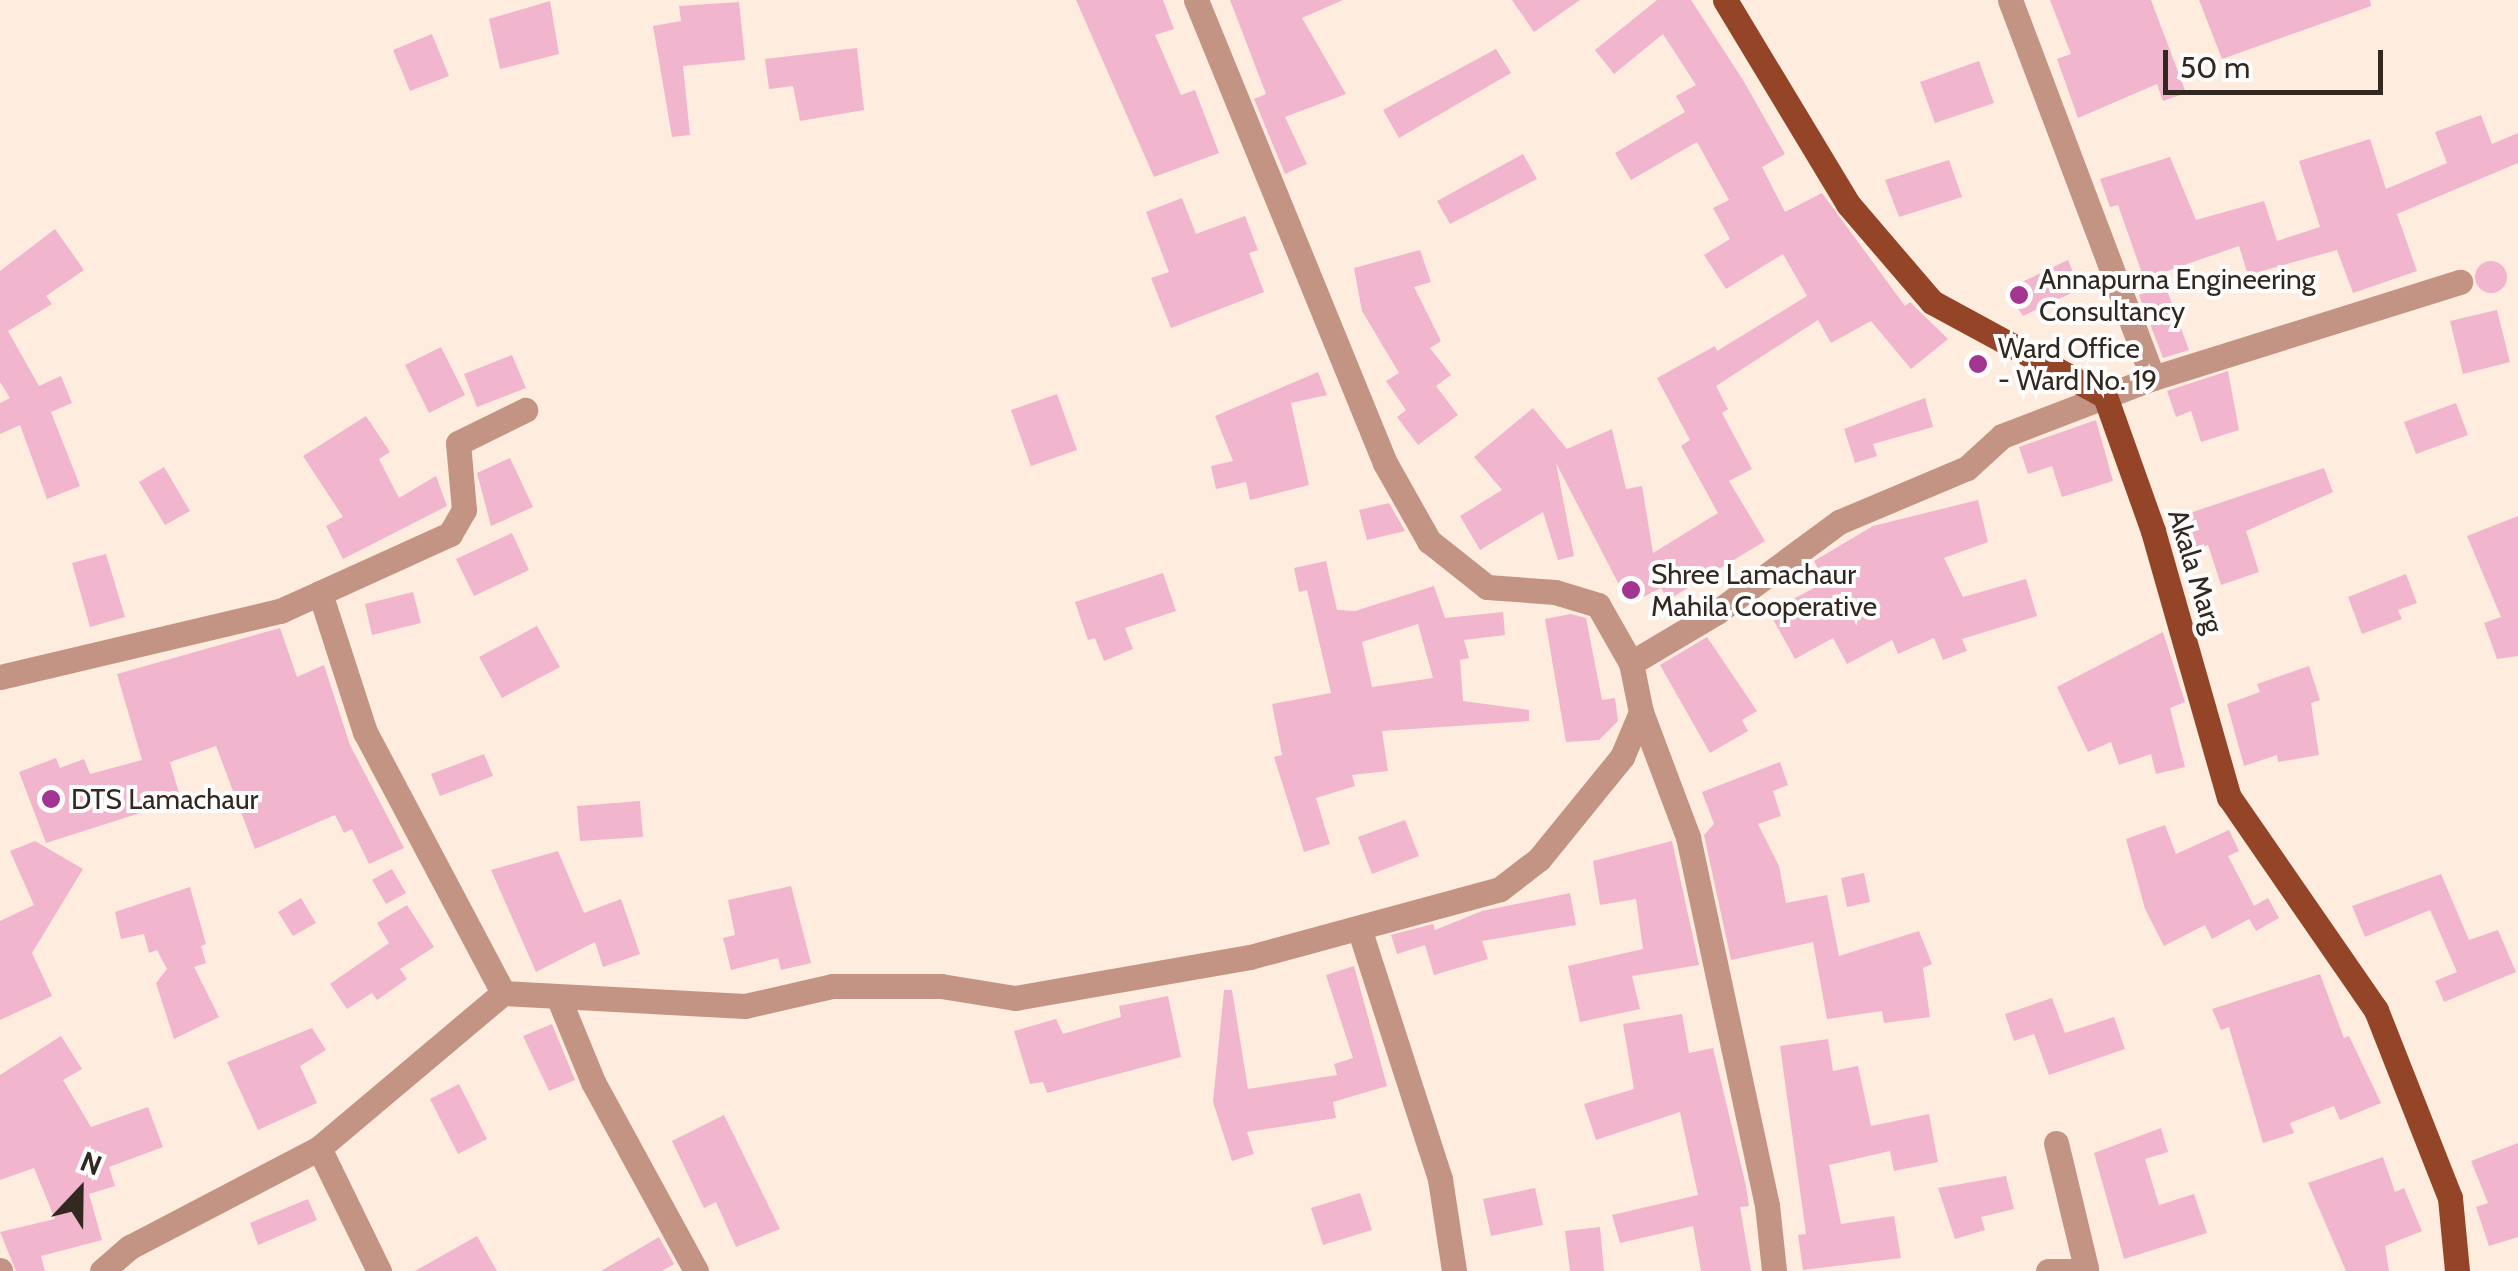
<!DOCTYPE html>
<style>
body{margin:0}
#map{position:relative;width:2518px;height:1271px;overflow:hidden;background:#feecdf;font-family:Cabin,sans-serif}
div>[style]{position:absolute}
.building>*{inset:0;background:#f1b5ce}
.round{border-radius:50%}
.minor>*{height:25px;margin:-12.5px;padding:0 12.5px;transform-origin:12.5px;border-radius:12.5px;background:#c39484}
.major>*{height:25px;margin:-12.5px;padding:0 12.5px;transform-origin:12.5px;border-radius:12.5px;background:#944528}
.dots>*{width:28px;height:28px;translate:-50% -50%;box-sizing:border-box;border:5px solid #fdfdfd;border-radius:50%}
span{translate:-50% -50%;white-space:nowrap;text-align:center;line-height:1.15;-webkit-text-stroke:8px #fdfdfd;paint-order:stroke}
.poi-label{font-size:28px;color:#332820}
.left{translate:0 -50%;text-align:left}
.street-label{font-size:28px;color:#332820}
.north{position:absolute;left:30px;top:1141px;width:100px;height:100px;-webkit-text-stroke:8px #fdfdfd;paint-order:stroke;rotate:22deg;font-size:28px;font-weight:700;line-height:40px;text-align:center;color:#332820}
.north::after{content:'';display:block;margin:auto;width:35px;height:45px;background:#332820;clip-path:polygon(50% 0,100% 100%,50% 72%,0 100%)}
.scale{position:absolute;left:2163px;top:50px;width:220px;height:45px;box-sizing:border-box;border:5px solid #332820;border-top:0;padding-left:12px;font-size:30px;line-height:35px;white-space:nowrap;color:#332820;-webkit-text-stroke:8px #fdfdfd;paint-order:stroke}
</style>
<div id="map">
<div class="building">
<div style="clip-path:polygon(1076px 0,1163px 0,1174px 29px,1155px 35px,1181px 95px,1195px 90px,1219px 153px,1154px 177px)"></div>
<div style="clip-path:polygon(1230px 0,1343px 0,1302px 18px,1346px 94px,1285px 117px,1307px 164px,1285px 174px,1254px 99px,1266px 94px)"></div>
<div style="clip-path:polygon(1512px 0,1580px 0,1534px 32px)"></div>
<div style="clip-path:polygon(1657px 0,1691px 0,1743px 80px,1785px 154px,1762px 167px,1785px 212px,1822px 193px,1905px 306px,1910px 302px,1948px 339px,1911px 369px,1871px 321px,1831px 343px,1818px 320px,1716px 386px,1728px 409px,1722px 413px,1752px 469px,1729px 481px,1765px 541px,1668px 600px,1661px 588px,1629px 604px,1556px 463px,1574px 556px,1558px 560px,1543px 512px,1480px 550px,1460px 516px,1502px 490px,1474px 457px,1533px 408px,1567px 449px,1612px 429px,1626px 489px,1642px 486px,1653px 553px,1718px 513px,1681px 446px,1690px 440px,1657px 378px,1715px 346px,1717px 351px,1807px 296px,1783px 254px,1726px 289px,1704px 255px,1730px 239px,1713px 208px,1729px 200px,1697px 142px,1631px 180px,1615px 153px,1685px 112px,1676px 96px,1696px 85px,1663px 34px,1614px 74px,1595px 50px)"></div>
<div style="clip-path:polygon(2050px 0,2151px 0,2186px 93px,2163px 101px,2157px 84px,2078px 118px,2057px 59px,2071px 54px)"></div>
<div style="clip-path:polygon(2199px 0,2370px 0,2371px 6px,2222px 59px)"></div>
<div style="clip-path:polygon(550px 1px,559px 54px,500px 69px,489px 19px)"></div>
<div style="clip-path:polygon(739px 2px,745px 60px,683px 66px,690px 135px,672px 137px,653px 26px,681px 21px,679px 6px)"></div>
<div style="clip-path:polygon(432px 34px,449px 76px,410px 91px,393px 50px)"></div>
<div style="clip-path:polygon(857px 48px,864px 110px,800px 121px,793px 86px,769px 89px,765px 59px)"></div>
<div style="clip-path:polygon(1496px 49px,1511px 73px,1399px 138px,1383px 110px)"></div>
<div style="clip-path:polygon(1979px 61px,1994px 103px,1935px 123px,1920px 82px)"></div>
<div style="clip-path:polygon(2481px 115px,2492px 144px,2518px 133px,2518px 163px,2397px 214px,2417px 271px,2353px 293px,2337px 250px,2248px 275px,2239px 246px,2144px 279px,2118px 205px,2110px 207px,2100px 179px,2170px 157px,2196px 220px,2264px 201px,2277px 241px,2320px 227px,2299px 161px,2370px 139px,2386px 189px,2447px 163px,2435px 132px)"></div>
<div style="clip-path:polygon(1523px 154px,1537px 179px,1450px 224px,1437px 201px)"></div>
<div style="clip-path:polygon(1949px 160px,1962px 197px,1899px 217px,1885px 180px)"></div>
<div style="clip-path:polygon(1182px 198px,1196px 234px,1245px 216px,1258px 250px,1249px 253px,1264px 292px,1171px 328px,1151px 278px,1169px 272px,1146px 212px)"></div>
<div style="clip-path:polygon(55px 229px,84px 270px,46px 296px,52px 304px,8px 331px,39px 386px,61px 376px,72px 403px,51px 412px,80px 486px,47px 499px,20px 425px,0 434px,0 403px,10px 398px,0 382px,0 271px)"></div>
<div style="clip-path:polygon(1420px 250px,1431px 282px,1414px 287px,1441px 341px,1430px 348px,1451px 375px,1436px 386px,1458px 415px,1418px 445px,1397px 417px,1406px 410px,1386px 381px,1399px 373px,1362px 311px,1354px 268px)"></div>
<div style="clip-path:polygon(2068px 260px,2080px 289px,2023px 316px,2005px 290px)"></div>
<div class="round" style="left:2475px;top:261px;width:32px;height:32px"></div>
<div style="clip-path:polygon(2165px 285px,2189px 350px,2163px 358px,2139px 295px)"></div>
<div style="clip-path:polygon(2497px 310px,2510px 362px,2463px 374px,2450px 321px)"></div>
<div style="clip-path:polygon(441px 347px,465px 395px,429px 413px,405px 365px)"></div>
<div style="clip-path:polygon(512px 355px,526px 388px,477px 407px,464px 374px)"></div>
<div style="clip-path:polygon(2228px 371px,2239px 430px,2201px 442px,2191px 411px,2176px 417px,2167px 391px)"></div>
<div style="clip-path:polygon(1318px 372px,1327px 395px,1291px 403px,1309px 485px,1250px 500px,1246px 482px,1216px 489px,1211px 466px,1233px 461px,1215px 416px)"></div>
<div style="clip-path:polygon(1057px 394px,1077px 450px,1031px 466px,1011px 410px)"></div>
<div style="clip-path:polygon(1925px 398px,1933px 427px,1873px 444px,1877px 456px,1855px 463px,1844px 429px)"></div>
<div style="clip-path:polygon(2456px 403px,2468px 435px,2416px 454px,2404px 422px)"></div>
<div style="clip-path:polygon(366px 416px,390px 452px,379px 459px,399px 498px,436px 476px,447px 506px,343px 559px,326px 526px,343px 517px,303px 456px)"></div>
<div style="clip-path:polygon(2096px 420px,2113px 481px,2062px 497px,2052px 466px,2028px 474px,2019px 447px)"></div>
<div style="clip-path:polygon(510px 458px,533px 507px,491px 526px,477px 473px)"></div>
<div style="clip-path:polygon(164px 467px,190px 511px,165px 525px,139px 482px)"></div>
<div style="clip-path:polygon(2324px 468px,2333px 492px,2246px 531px,2259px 572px,2221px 585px,2208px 545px,2191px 552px,2178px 517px)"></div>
<div style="clip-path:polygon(1978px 500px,1988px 542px,1944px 558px,1963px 597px,2026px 579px,2037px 616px,1962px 639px,1967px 651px,1943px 660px,1934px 638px,1898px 654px,1892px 640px,1847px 664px,1833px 638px,1795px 659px,1769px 612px,1825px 582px,1814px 561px,1873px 526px)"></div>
<div style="clip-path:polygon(1389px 503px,1405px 531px,1367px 540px,1359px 510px)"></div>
<div style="clip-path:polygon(2518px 516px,2518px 656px,2497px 659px,2484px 623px,2501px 617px,2467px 536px)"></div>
<div style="clip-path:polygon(512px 533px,529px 570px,474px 596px,456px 559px)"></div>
<div style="clip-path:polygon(106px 554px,125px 617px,90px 627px,72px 563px)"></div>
<div style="clip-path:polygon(evenodd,1326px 561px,1337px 610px,1355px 611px,1434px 586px,1445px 618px,1503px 612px,1505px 635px,1464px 640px,1469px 658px,1460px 660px,1463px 701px,1529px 710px,1529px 721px,1382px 731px,1388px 771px,1352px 775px,1355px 786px,1316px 798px,1330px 844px,1304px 852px,1274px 757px,1282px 755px,1272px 704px,1331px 693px,1307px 590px,1299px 592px,1294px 568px,1326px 561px,1418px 624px,1433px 678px,1372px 687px,1362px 642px,1418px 624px)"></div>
<div style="clip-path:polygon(1163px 573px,1176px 611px,1125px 628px,1133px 649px,1104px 661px,1095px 638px,1088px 640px,1075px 602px)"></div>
<div style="clip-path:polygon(2406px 574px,2417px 603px,2398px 610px,2402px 619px,2362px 634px,2348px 597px)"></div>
<div style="clip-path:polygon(413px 592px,421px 623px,372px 635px,365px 604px)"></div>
<div style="clip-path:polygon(1571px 614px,1586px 618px,1602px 700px,1615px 698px,1618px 721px,1599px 740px,1566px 742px,1545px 619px)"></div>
<div style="clip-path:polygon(537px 626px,560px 667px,502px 698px,479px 657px)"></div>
<div style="clip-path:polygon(280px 628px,297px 677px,324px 665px,350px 745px,404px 848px,369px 864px,352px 829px,344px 833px,335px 815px,255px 849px,216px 746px,170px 762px,181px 800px,46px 843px,19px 772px,56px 758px,60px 768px,84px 759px,90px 774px,142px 760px,117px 674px)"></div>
<div style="clip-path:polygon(2163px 632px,2185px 702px,2170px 708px,2185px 767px,2156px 774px,2151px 754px,2119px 765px,2111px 742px,2088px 752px,2057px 687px)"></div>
<div style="clip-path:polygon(1707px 637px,1757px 711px,1742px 720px,1748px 731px,1710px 753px,1660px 665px)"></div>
<div style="clip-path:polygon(2309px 666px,2320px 700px,2311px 703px,2319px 755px,2278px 762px,2277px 755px,2244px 766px,2227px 704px,2260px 692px,2257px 684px)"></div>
<div style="clip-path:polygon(484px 754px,493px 776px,440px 796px,431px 774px)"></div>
<div style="clip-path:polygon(1780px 762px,1788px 785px,1773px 791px,1781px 816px,1758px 824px,1779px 866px,1786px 903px,1827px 895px,1839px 956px,1919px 931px,1932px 964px,1923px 968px,1930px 1017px,1884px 1023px,1882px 1011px,1827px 1019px,1813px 942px,1731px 960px,1704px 835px,1714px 824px,1702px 792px)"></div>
<div style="clip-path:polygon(640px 801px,643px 837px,580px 841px,577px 806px)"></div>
<div style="clip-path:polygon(1405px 820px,1419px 856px,1372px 874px,1358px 837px)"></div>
<div style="clip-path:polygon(2165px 825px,2176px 854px,2229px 830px,2239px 851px,2228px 856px,2254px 906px,2268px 898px,2279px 918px,2256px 931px,2249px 919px,2212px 939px,2205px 925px,2164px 946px,2145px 909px,2126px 839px)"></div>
<div style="clip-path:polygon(35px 841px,83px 869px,32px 953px,52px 996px,0 1020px,0 921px,34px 905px,10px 851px)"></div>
<div style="clip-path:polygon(1672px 841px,1699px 965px,1632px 976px,1640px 1009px,1580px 1022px,1568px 966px,1643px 949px,1636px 899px,1600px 905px,1593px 861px)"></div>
<div style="clip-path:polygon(558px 851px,584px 913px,621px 899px,640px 954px,603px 967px,595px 942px,536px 972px,491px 870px)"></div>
<div style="clip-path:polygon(392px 869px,406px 893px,386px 904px,372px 880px)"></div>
<div style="clip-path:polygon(1864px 873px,1870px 902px,1847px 907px,1841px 878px)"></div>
<div style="clip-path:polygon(2441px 874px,2469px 940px,2498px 930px,2516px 972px,2444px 1002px,2435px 981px,2457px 972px,2430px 910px,2365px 937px,2352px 906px)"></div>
<div style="clip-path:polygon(791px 886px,811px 963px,781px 970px,778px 958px,731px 970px,723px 938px,735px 935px,728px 900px)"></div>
<div style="clip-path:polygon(190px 887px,206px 944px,201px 946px,206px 963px,194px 967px,219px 1017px,174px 1039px,156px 983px,167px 969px,157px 950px,149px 953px,144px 934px,121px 939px,115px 912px)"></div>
<div style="clip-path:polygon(1570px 893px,1576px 925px,1482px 941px,1488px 959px,1434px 975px,1425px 945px,1397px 954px,1391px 935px,1433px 924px,1435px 930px,1482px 911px)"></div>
<div style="clip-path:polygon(301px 898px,316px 923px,293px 936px,278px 912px)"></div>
<div style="clip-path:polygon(407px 905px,434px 947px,400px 969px,407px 979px,377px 1000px,372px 993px,347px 1009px,330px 984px,389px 943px,377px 923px)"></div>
<div style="clip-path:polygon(1354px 966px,1387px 1086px,1333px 1102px,1336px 1118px,1247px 1132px,1254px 1154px,1232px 1161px,1213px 1102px,1224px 990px,1232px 990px,1248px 1089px,1337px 1075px,1334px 1064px,1353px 1058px,1326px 975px)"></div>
<div style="clip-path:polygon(2320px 974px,2344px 1038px,2349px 1036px,2381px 1103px,2340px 1120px,2334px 1106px,2290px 1123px,2294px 1133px,2263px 1143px,2229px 1027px,2221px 1030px,2212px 1009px)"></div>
<div style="clip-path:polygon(1168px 996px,1181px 1057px,1047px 1093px,1043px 1082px,1030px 1084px,1014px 1031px,1056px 1019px,1063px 1034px,1121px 1017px,1119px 1006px)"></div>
<div style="clip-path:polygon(2052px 998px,2065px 1033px,2114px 1017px,2125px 1049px,2049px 1075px,2034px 1034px,2014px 1041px,2005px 1014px)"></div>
<div style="clip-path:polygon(1682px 1014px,1689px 1053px,1713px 1048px,1746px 1186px,1749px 1206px,1740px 1207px,1751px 1271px,1701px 1271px,1693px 1226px,1620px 1243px,1612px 1215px,1698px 1195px,1680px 1112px,1596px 1140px,1584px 1104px,1634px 1089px,1623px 1024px)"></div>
<div style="clip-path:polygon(552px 1024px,575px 1080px,549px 1091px,523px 1036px)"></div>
<div style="clip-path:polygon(312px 1028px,326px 1050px,300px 1066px,317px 1103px,258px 1130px,227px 1062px)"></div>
<div style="clip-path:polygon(61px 1036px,82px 1069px,63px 1080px,91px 1127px,148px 1107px,163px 1147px,109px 1167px,115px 1186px,89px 1194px,102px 1240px,41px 1256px,45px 1271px,16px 1271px,0 1232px,55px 1219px,34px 1168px,0 1180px,0 1075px)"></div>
<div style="clip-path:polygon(1828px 1039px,1833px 1071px,1858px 1066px,1871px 1126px,1929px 1114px,1938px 1162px,1894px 1171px,1890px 1151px,1829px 1165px,1841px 1224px,1894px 1216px,1901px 1258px,1803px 1270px,1798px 1235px,1806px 1234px,1780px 1046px)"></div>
<div style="clip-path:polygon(459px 1084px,487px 1139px,458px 1154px,430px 1099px)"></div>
<div style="clip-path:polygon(724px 1115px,780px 1229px,736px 1247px,716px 1202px,704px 1208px,672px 1141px)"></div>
<div style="clip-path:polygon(2161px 1128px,2168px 1152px,2145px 1159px,2159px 1205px,2194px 1194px,2207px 1233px,2124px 1259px,2094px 1153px)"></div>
<div style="clip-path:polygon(2518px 1143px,2518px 1237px,2489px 1246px,2476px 1207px,2488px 1203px,2471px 1161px)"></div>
<div style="clip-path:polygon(2383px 1157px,2395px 1192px,2404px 1188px,2422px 1231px,2385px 1246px,2389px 1271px,2346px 1271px,2308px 1183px)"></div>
<div style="clip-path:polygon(2006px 1176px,2014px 1209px,1981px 1217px,1985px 1230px,1955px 1239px,1938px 1188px)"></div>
<div style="clip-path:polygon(1535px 1188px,1543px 1225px,1491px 1236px,1483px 1199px)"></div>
<div style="clip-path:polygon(1360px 1193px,1372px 1230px,1323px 1245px,1311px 1208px)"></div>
<div style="clip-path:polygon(308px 1199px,317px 1220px,258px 1245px,250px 1223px)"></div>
<div style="clip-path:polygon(1600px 1227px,1604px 1271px,1570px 1271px,1565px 1231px)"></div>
<div style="clip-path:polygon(477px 1236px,497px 1271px,415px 1271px)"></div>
<div style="clip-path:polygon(659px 1237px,674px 1264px,662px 1271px,601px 1271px)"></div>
</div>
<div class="minor">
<div style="left:1196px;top:0;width:500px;rotate:67.79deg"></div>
<div style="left:1385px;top:463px;width:90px;rotate:60.6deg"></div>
<div style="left:1429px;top:541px;width:74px;rotate:38.4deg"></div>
<div style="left:1487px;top:587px;width:68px;rotate:4.2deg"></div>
<div style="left:1555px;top:592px;width:45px;rotate:16.8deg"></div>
<div style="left:1598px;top:605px;width:67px;rotate:60.4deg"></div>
<div style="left:1631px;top:663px;width:50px;rotate:78.5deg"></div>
<div style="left:1641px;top:712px;width:134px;rotate:69.4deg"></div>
<div style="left:1688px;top:837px;width:376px;rotate:77.9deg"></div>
<div style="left:1767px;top:1205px;width:66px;rotate:83.9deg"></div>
<div style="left:2010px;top:0;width:404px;rotate:69.3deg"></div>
<div style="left:320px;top:593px;width:143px;rotate:-24.4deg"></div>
<div style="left:450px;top:534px;width:28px;rotate:-60deg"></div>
<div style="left:464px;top:510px;width:67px;rotate:-95.1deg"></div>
<div style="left:458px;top:443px;width:75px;rotate:-26.2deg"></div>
<div style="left:1631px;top:663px;width:100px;rotate:-30.7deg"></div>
<div style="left:1717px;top:612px;width:152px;rotate:-36.4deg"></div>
<div style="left:1839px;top:522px;width:139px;rotate:-22.9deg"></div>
<div style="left:1967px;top:468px;width:47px;rotate:-42.4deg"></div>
<div style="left:2002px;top:436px;width:162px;rotate:-21deg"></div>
<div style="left:2153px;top:378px;width:322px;rotate:-17.4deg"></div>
<div style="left:0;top:677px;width:288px;rotate:-13.3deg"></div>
<div style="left:280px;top:611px;width:44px;rotate:-24.2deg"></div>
<div style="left:320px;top:593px;width:146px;rotate:72.1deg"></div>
<div style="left:365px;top:732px;width:295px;rotate:62.1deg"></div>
<div style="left:1359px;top:928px;width:264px;rotate:72.1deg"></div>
<div style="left:1440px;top:1179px;width:93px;rotate:81.3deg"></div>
<div style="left:559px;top:999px;width:90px;rotate:67.7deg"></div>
<div style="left:593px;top:1082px;width:215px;rotate:61.4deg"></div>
<div style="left:2056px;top:1143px;width:129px;rotate:76.5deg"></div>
<div style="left:319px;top:1148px;width:137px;rotate:64deg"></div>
<div style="left:0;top:1270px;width:1px;rotate:90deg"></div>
<div style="left:102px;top:1271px;width:37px;rotate:-41deg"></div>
<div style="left:130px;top:1247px;width:213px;rotate:-27.6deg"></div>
<div style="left:319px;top:1148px;width:241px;rotate:-40.1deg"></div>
<div style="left:503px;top:993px;width:242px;rotate:3.1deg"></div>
<div style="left:745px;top:1006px;width:89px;rotate:-12.9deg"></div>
<div style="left:832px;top:986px;width:109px"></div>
<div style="left:941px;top:986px;width:75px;rotate:9.2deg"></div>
<div style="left:1015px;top:998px;width:239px;rotate:-9.9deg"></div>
<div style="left:1250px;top:957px;width:259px;rotate:-15.2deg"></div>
<div style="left:1500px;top:889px;width:49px;rotate:-37.6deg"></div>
<div style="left:1539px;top:859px;width:132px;rotate:-50.9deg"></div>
<div style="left:1622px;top:757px;width:49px;rotate:-67.1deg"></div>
<div style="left:2048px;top:1271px;width:38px"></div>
</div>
<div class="major">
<div style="left:1725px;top:0;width:238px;rotate:58.9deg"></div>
<div style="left:1848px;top:204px;width:129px;rotate:49.4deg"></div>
<div style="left:1932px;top:302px;width:197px;rotate:28.5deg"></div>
<div style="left:2105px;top:396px;width:143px;rotate:70.4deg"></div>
<div style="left:2153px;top:531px;width:277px;rotate:74.1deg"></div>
<div style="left:2229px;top:797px;width:259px;rotate:55.4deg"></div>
<div style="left:2376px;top:1010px;width:202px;rotate:68.5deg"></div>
<div style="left:2450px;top:1198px;width:73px;rotate:84.5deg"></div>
</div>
<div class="dots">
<div style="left:2019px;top:295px;background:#a23492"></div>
<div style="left:1978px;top:364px;background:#a23492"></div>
<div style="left:1631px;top:590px;background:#a23492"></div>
<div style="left:51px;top:799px;background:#a23492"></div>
</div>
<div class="poi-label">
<span class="left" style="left:2039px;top:295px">Annapurna Engineering<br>Consultancy</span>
<span class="left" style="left:1998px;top:364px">Ward Office<br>- Ward No. 19</span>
<span class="left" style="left:1651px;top:590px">Shree Lamachaur<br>Mahila Cooperative</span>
<span class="left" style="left:71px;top:799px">DTS Lamachaur</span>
</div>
<div class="street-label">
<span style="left:2196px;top:571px;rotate:73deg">Akala Marg</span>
</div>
<div class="north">N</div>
<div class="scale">50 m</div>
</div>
